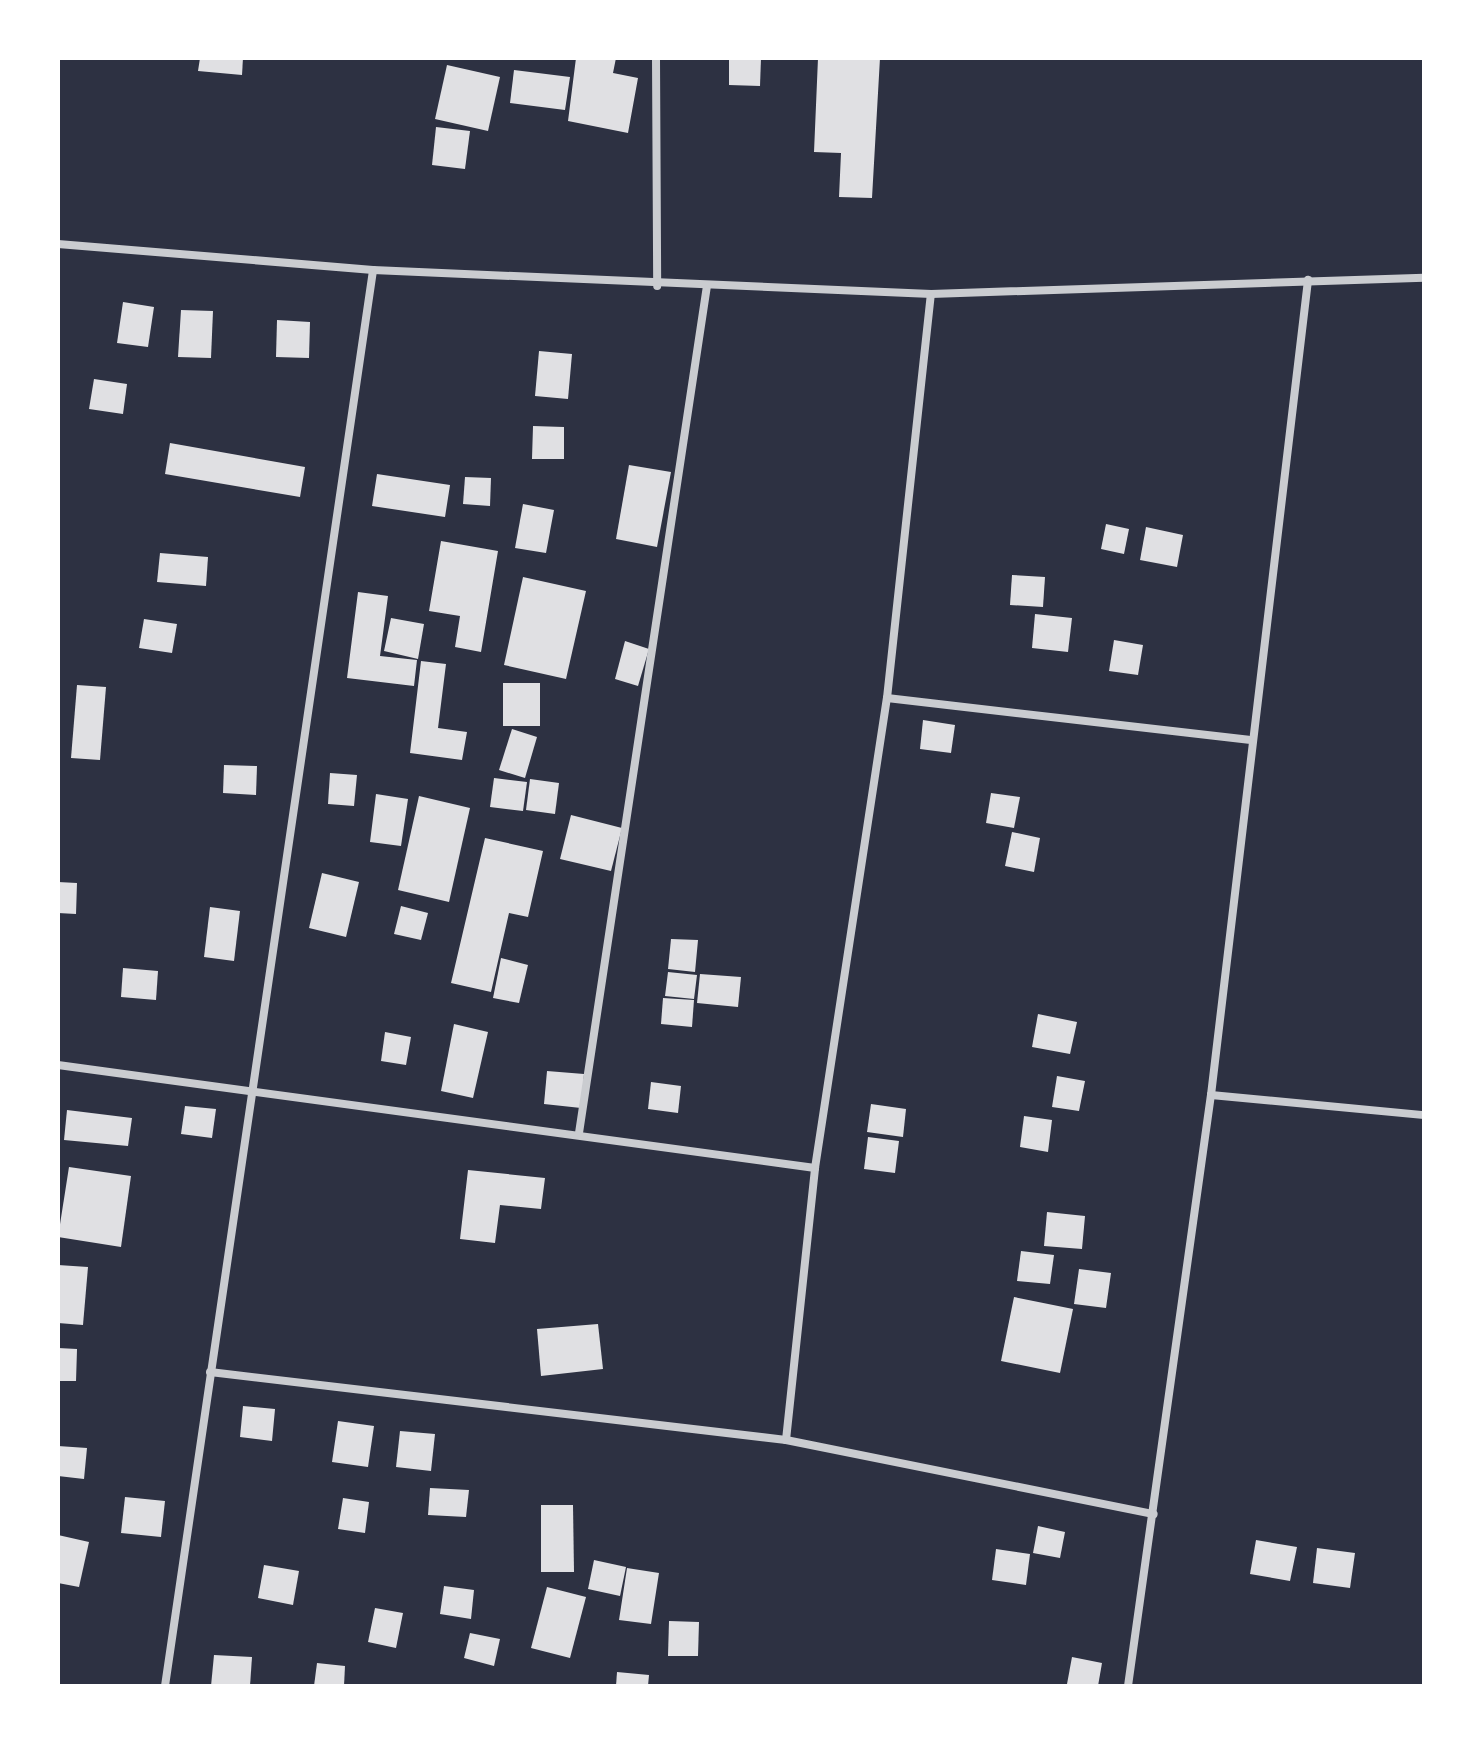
<!DOCTYPE html>
<style>
body{margin:0}
#map{position:relative;width:1482px;height:1744px;overflow:hidden;background:#2d3142;font-family:Karla,sans-serif}
div>[style]{position:absolute}
.building>*{inset:0;background:#e0e0e3}
.minor>*{height:8px;margin:-4px;padding:0 4px;transform-origin:4px;border-radius:4px;background:#caccd0}
span{translate:-50% -50%;white-space:nowrap;text-align:center;line-height:1.15;-webkit-text-stroke:8px #fff;paint-order:stroke}
.frame{position:absolute;inset:0;border:60px solid #fff;pointer-events:none}
</style>
<div id="map">
<div class="building">
<div style="clip-path:polygon(200px 58px,243px 58px,242px 75px,198px 71px)"></div>
<div style="clip-path:polygon(576px 58px,616px 58px,613px 73px,638px 78px,628px 133px,568px 121px)"></div>
<div style="clip-path:polygon(729px 58px,761px 58px,760px 86px,729px 85px)"></div>
<div style="clip-path:polygon(818px 58px,880px 58px,872px 198px,839px 197px,841px 153px,814px 152px)"></div>
<div style="clip-path:polygon(447px 65px,500px 77px,488px 131px,435px 119px)"></div>
<div style="clip-path:polygon(514px 70px,570px 77px,565px 110px,510px 103px)"></div>
<div style="clip-path:polygon(436px 127px,470px 131px,465px 169px,432px 165px)"></div>
<div style="clip-path:polygon(123px 302px,154px 307px,148px 347px,117px 343px)"></div>
<div style="clip-path:polygon(181px 310px,213px 311px,211px 358px,178px 357px)"></div>
<div style="clip-path:polygon(277px 320px,310px 322px,309px 358px,276px 357px)"></div>
<div style="clip-path:polygon(539px 351px,572px 354px,568px 399px,535px 396px)"></div>
<div style="clip-path:polygon(94px 379px,127px 384px,123px 414px,89px 409px)"></div>
<div style="clip-path:polygon(533px 426px,564px 427px,564px 459px,532px 459px)"></div>
<div style="clip-path:polygon(170px 443px,305px 467px,300px 497px,165px 474px)"></div>
<div style="clip-path:polygon(629px 465px,671px 472px,657px 547px,616px 539px)"></div>
<div style="clip-path:polygon(377px 474px,450px 485px,445px 517px,372px 506px)"></div>
<div style="clip-path:polygon(465px 477px,491px 478px,490px 506px,463px 504px)"></div>
<div style="clip-path:polygon(523px 504px,554px 510px,546px 553px,515px 548px)"></div>
<div style="clip-path:polygon(1106px 524px,1129px 529px,1124px 554px,1101px 549px)"></div>
<div style="clip-path:polygon(1146px 527px,1183px 535px,1177px 567px,1140px 560px)"></div>
<div style="clip-path:polygon(441px 541px,498px 551px,481px 652px,455px 647px,460px 616px,429px 611px)"></div>
<div style="clip-path:polygon(160px 553px,208px 557px,206px 586px,157px 582px)"></div>
<div style="clip-path:polygon(1012px 575px,1045px 577px,1043px 607px,1010px 605px)"></div>
<div style="clip-path:polygon(523px 577px,586px 591px,566px 679px,504px 665px)"></div>
<div style="clip-path:polygon(358px 592px,388px 596px,380px 656px,417px 660px,414px 686px,347px 678px)"></div>
<div style="clip-path:polygon(1035px 614px,1072px 618px,1068px 652px,1032px 648px)"></div>
<div style="clip-path:polygon(391px 618px,424px 624px,418px 659px,384px 651px)"></div>
<div style="clip-path:polygon(144px 619px,177px 624px,172px 653px,139px 648px)"></div>
<div style="clip-path:polygon(1114px 640px,1143px 645px,1138px 675px,1109px 671px)"></div>
<div style="clip-path:polygon(625px 641px,649px 649px,638px 686px,615px 679px)"></div>
<div style="clip-path:polygon(421px 661px,446px 664px,438px 728px,467px 732px,462px 760px,410px 753px)"></div>
<div style="clip-path:polygon(503px 683px,540px 683px,540px 726px,503px 726px)"></div>
<div style="clip-path:polygon(77px 685px,106px 687px,100px 760px,71px 758px)"></div>
<div style="clip-path:polygon(923px 720px,955px 725px,951px 753px,920px 749px)"></div>
<div style="clip-path:polygon(512px 729px,537px 737px,525px 778px,499px 770px)"></div>
<div style="clip-path:polygon(224px 765px,257px 766px,256px 795px,223px 793px)"></div>
<div style="clip-path:polygon(330px 773px,357px 775px,354px 806px,328px 804px)"></div>
<div style="clip-path:polygon(494px 778px,527px 782px,523px 811px,490px 807px)"></div>
<div style="clip-path:polygon(530px 779px,559px 783px,555px 814px,526px 810px)"></div>
<div style="clip-path:polygon(991px 793px,1020px 797px,1014px 828px,986px 823px)"></div>
<div style="clip-path:polygon(376px 794px,408px 799px,401px 846px,370px 842px)"></div>
<div style="clip-path:polygon(419px 796px,470px 808px,449px 902px,398px 890px)"></div>
<div style="clip-path:polygon(571px 815px,622px 828px,611px 871px,560px 859px)"></div>
<div style="clip-path:polygon(1012px 832px,1040px 838px,1034px 872px,1005px 866px)"></div>
<div style="clip-path:polygon(485px 838px,543px 851px,528px 917px,509px 913px,491px 992px,451px 983px)"></div>
<div style="clip-path:polygon(322px 873px,359px 882px,346px 937px,309px 928px)"></div>
<div style="clip-path:polygon(58px 882px,77px 883px,76px 914px,58px 913px)"></div>
<div style="clip-path:polygon(401px 906px,428px 913px,421px 940px,394px 934px)"></div>
<div style="clip-path:polygon(210px 907px,240px 911px,234px 961px,204px 957px)"></div>
<div style="clip-path:polygon(671px 939px,698px 940px,695px 972px,668px 969px)"></div>
<div style="clip-path:polygon(501px 958px,528px 965px,519px 1003px,493px 998px)"></div>
<div style="clip-path:polygon(123px 968px,158px 971px,156px 1000px,121px 997px)"></div>
<div style="clip-path:polygon(668px 972px,697px 975px,694px 999px,665px 996px)"></div>
<div style="clip-path:polygon(700px 974px,741px 977px,738px 1007px,697px 1003px)"></div>
<div style="clip-path:polygon(663px 998px,694px 1000px,692px 1027px,661px 1024px)"></div>
<div style="clip-path:polygon(1038px 1014px,1077px 1022px,1070px 1054px,1032px 1047px)"></div>
<div style="clip-path:polygon(454px 1024px,488px 1032px,473px 1098px,441px 1091px)"></div>
<div style="clip-path:polygon(385px 1032px,411px 1037px,406px 1065px,381px 1061px)"></div>
<div style="clip-path:polygon(547px 1071px,584px 1074px,581px 1108px,544px 1104px)"></div>
<div style="clip-path:polygon(1057px 1076px,1085px 1081px,1079px 1111px,1052px 1107px)"></div>
<div style="clip-path:polygon(651px 1082px,681px 1086px,678px 1113px,648px 1109px)"></div>
<div style="clip-path:polygon(871px 1104px,906px 1109px,903px 1137px,867px 1132px)"></div>
<div style="clip-path:polygon(185px 1106px,216px 1109px,212px 1138px,181px 1134px)"></div>
<div style="clip-path:polygon(67px 1110px,132px 1118px,128px 1146px,64px 1140px)"></div>
<div style="clip-path:polygon(1024px 1116px,1052px 1120px,1048px 1152px,1020px 1147px)"></div>
<div style="clip-path:polygon(868px 1137px,899px 1141px,895px 1173px,864px 1169px)"></div>
<div style="clip-path:polygon(69px 1167px,131px 1176px,121px 1247px,58px 1237px)"></div>
<div style="clip-path:polygon(468px 1170px,545px 1178px,541px 1209px,500px 1205px,495px 1243px,460px 1239px)"></div>
<div style="clip-path:polygon(1047px 1212px,1085px 1216px,1082px 1249px,1044px 1246px)"></div>
<div style="clip-path:polygon(1021px 1251px,1054px 1255px,1050px 1284px,1017px 1281px)"></div>
<div style="clip-path:polygon(58px 1265px,88px 1267px,83px 1325px,58px 1323px)"></div>
<div style="clip-path:polygon(1079px 1269px,1111px 1273px,1106px 1308px,1074px 1304px)"></div>
<div style="clip-path:polygon(1014px 1297px,1073px 1309px,1060px 1373px,1001px 1361px)"></div>
<div style="clip-path:polygon(598px 1324px,603px 1369px,541px 1376px,537px 1329px)"></div>
<div style="clip-path:polygon(58px 1348px,77px 1349px,76px 1381px,58px 1381px)"></div>
<div style="clip-path:polygon(243px 1406px,275px 1409px,272px 1441px,240px 1437px)"></div>
<div style="clip-path:polygon(338px 1421px,374px 1426px,368px 1467px,332px 1462px)"></div>
<div style="clip-path:polygon(400px 1431px,435px 1434px,431px 1471px,396px 1467px)"></div>
<div style="clip-path:polygon(58px 1446px,87px 1448px,84px 1479px,58px 1476px)"></div>
<div style="clip-path:polygon(430px 1488px,469px 1490px,466px 1517px,428px 1515px)"></div>
<div style="clip-path:polygon(125px 1497px,165px 1501px,161px 1537px,121px 1533px)"></div>
<div style="clip-path:polygon(343px 1498px,369px 1502px,365px 1533px,338px 1529px)"></div>
<div style="clip-path:polygon(541px 1505px,573px 1505px,574px 1572px,541px 1572px)"></div>
<div style="clip-path:polygon(1038px 1526px,1065px 1532px,1060px 1558px,1033px 1553px)"></div>
<div style="clip-path:polygon(58px 1535px,89px 1542px,79px 1587px,58px 1583px)"></div>
<div style="clip-path:polygon(1256px 1540px,1297px 1547px,1290px 1581px,1250px 1574px)"></div>
<div style="clip-path:polygon(1317px 1548px,1355px 1553px,1350px 1588px,1313px 1583px)"></div>
<div style="clip-path:polygon(996px 1549px,1030px 1554px,1026px 1585px,992px 1580px)"></div>
<div style="clip-path:polygon(594px 1560px,626px 1567px,620px 1596px,588px 1589px)"></div>
<div style="clip-path:polygon(264px 1565px,299px 1571px,293px 1605px,258px 1598px)"></div>
<div style="clip-path:polygon(627px 1568px,659px 1573px,651px 1624px,619px 1620px)"></div>
<div style="clip-path:polygon(444px 1586px,474px 1590px,471px 1619px,440px 1614px)"></div>
<div style="clip-path:polygon(547px 1587px,586px 1597px,570px 1658px,531px 1648px)"></div>
<div style="clip-path:polygon(375px 1608px,403px 1613px,396px 1648px,368px 1642px)"></div>
<div style="clip-path:polygon(669px 1621px,699px 1622px,698px 1656px,668px 1656px)"></div>
<div style="clip-path:polygon(470px 1633px,500px 1639px,494px 1666px,464px 1658px)"></div>
<div style="clip-path:polygon(214px 1655px,252px 1657px,250px 1686px,211px 1686px)"></div>
<div style="clip-path:polygon(1072px 1657px,1102px 1663px,1098px 1686px,1067px 1684px)"></div>
<div style="clip-path:polygon(317px 1663px,345px 1666px,344px 1686px,314px 1686px)"></div>
<div style="clip-path:polygon(617px 1672px,649px 1675px,648px 1686px,616px 1686px)"></div>
</div>
<div class="minor">
<div style="left:656px;top:58px;width:228px;rotate:89.7deg"></div>
<div style="left:58px;top:244px;width:316px;rotate:4.7deg"></div>
<div style="left:373px;top:270px;width:559px;rotate:2.46deg"></div>
<div style="left:931px;top:294px;width:493px;rotate:-1.9deg"></div>
<div style="left:887px;top:698px;width:364px;rotate:6.6deg"></div>
<div style="left:58px;top:1065px;width:764px;rotate:7.75deg"></div>
<div style="left:1211px;top:1095px;width:214px;rotate:5.4deg"></div>
<div style="left:579px;top:1133px;width:857px;rotate:-81.41deg"></div>
<div style="left:210px;top:1372px;width:580px;rotate:6.73deg"></div>
<div style="left:786px;top:1440px;width:375px;rotate:11.4deg"></div>
<div style="left:786px;top:1440px;width:274px;rotate:-83.9deg"></div>
<div style="left:815px;top:1168px;width:475px;rotate:-81.3deg"></div>
<div style="left:887px;top:698px;width:406px;rotate:-83.8deg"></div>
<div style="left:165px;top:1686px;width:1431px;rotate:-81.64deg"></div>
<div style="left:1128px;top:1686px;width:597px;rotate:-82.01deg"></div>
<div style="left:1211px;top:1095px;width:821px;rotate:-83.21deg"></div>
</div>
<div class="frame"></div>
</div>
